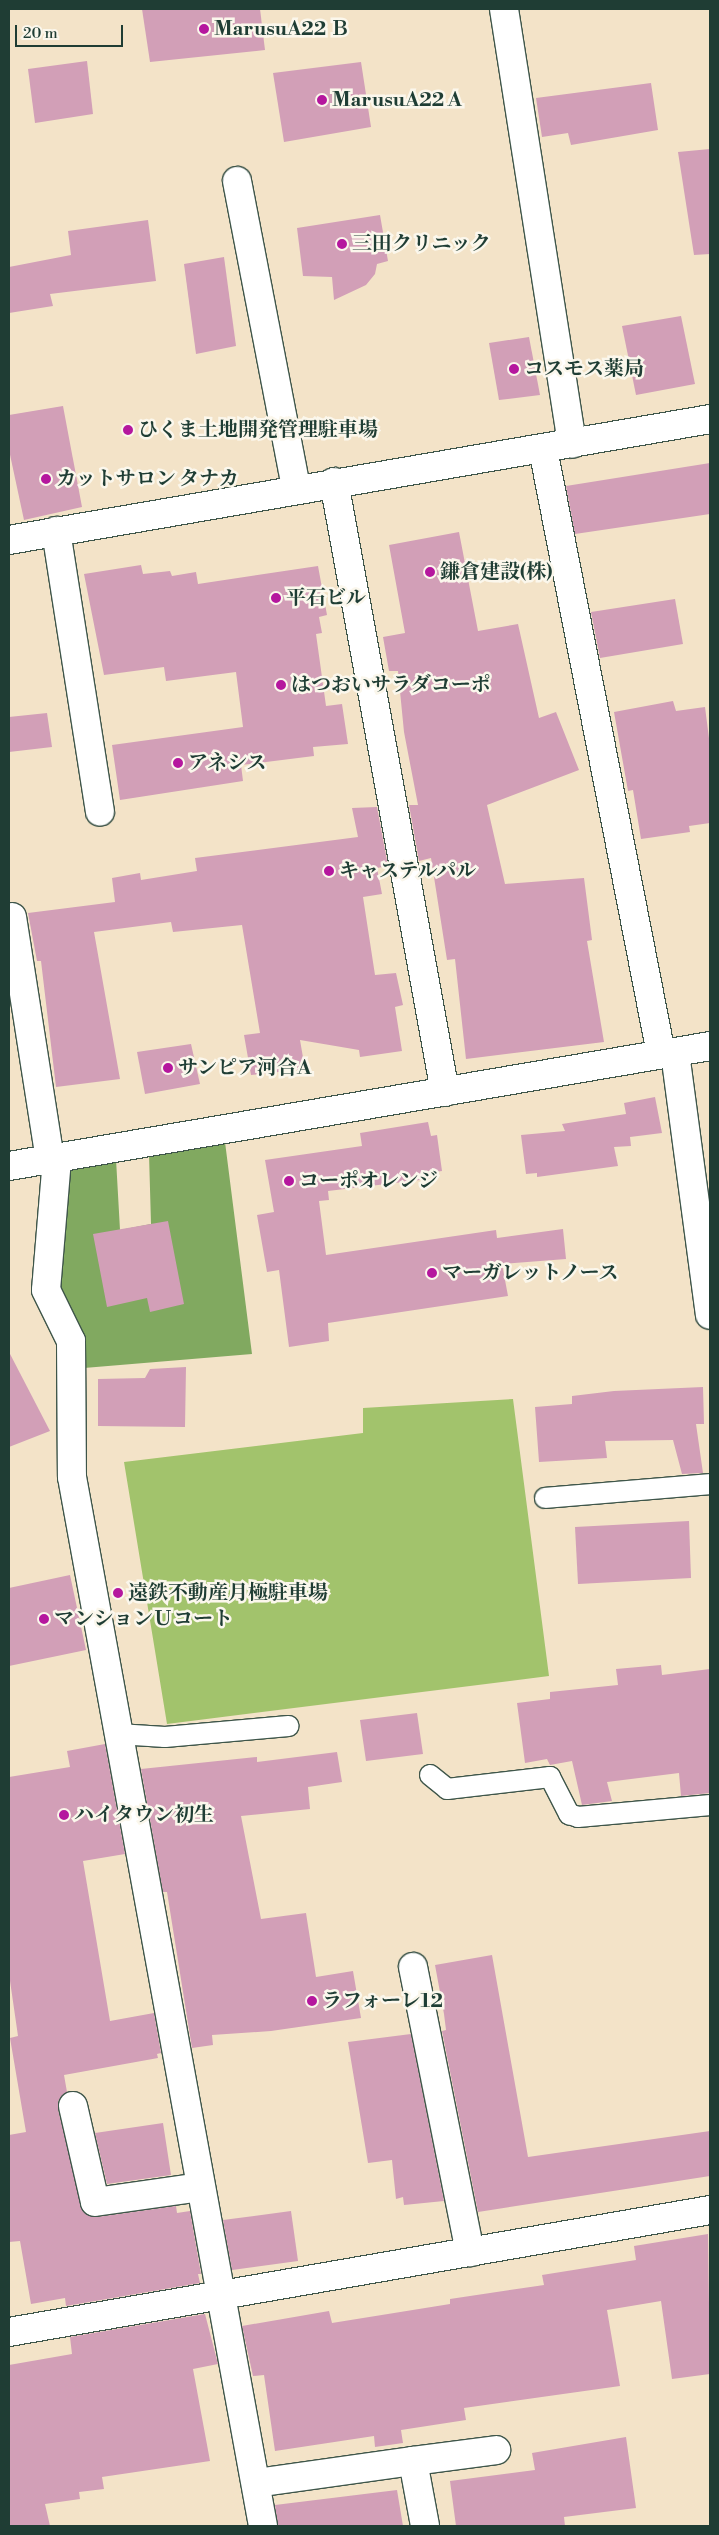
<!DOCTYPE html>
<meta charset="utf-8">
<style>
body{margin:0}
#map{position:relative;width:719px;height:2535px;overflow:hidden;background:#f3e3c8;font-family:"Libre Bodoni","Noto Serif JP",serif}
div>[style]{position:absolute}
.green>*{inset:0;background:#a2c36c}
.forest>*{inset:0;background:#81a960}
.building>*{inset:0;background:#d29fb7}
.roads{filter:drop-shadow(1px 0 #3f564a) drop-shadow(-1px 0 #3f564a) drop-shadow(0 1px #3f564a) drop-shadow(0 -1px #3f564a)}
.lane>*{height:20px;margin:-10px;padding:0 10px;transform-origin:10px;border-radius:10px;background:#fff}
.street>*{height:28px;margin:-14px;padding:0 14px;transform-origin:14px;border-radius:14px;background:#fff}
.secondary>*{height:28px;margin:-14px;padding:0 14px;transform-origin:14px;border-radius:14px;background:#fff}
.dots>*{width:14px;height:14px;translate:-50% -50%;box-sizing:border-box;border:2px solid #fbf7ec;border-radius:50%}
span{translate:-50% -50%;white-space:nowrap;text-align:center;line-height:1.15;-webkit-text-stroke:5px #fbf7ec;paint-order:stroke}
.poi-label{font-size:20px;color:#1f3d34;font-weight:700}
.left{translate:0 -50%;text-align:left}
.frame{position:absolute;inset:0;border:10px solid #1f3d34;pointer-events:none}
.scale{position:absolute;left:15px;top:25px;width:108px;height:22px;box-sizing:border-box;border:2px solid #1f3d34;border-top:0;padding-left:6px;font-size:15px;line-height:18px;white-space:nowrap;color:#1f3d34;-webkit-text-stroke:4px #fbf7ec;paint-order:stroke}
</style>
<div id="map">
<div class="green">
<div style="clip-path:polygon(513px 1399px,549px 1676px,167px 1724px,124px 1462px,363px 1433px,363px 1408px)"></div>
</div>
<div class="forest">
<div style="clip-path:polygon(225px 1142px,252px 1354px,84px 1368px,58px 1289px,69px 1169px,116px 1159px,120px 1230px,151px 1224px,149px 1154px)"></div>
</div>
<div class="building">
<div style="clip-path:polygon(142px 9px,260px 9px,265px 50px,150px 62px)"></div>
<div style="clip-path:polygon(87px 61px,93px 114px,35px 123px,28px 69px)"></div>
<div style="clip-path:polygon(361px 62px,371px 127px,284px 142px,273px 73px)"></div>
<div style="clip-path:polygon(651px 83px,658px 130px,571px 145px,568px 133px,542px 137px,536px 98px)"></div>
<div style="clip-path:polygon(710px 149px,710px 254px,694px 255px,678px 152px)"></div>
<div style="clip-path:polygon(380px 215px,388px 261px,377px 264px,375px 274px,366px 285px,334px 300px,332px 277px,303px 276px,297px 228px)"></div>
<div style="clip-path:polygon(148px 220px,156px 281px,50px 294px,53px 306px,9px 313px,9px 267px,71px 255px,68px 231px)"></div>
<div style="clip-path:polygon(224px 257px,236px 346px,196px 354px,184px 264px)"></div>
<div style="clip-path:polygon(681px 316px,695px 384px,636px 395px,622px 326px)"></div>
<div style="clip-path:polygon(529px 337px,540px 395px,499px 400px,489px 343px)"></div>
<div style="clip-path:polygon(63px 406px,82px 507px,24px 520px,9px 450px,9px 415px)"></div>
<div style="clip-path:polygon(710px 463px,710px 514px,575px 534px,566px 486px)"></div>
<div style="clip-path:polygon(459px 532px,478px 631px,518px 624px,539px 718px,556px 712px,579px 770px,487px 805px,505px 884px,584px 878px,592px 940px,587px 941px,604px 1042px,466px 1059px,455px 959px,447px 960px,431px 858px,419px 861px,409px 805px,418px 805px,404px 732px,398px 671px,389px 671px,383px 637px,405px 633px,389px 545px)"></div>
<div style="clip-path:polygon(141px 565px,143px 574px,170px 571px,172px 576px,196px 572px,198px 584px,318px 566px,327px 615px,319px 617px,322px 633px,316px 634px,326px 706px,342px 704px,348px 744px,313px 747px,314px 756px,241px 765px,243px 781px,120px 800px,112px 745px,243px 727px,236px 672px,166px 681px,164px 667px,104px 675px,84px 574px)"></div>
<div style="clip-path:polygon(675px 599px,683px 644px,600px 658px,591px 612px)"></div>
<div style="clip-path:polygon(673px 701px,676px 711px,705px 707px,710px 746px,710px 823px,689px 826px,690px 832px,641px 839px,633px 790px,628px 791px,614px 712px)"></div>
<div style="clip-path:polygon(47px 713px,52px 747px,9px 752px,9px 717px)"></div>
<div style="clip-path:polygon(377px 807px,388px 866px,377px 868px,382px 894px,363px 897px,375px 975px,396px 973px,403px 1005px,395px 1007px,402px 1051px,360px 1057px,359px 1050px,300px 1040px,305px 1069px,251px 1075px,244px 1035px,260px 1033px,242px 925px,173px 932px,171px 922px,94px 932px,120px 1079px,56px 1087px,41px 961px,37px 961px,28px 913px,115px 902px,112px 878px,140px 873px,141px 880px,197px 871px,195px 858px,358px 837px,352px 808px)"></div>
<div style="clip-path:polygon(191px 1044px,200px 1084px,145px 1094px,137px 1052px)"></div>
<div style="clip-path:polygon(655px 1097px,662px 1133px,630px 1137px,631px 1146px,614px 1147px,618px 1166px,537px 1177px,537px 1173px,526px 1174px,521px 1135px,565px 1131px,562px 1124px,626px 1114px,624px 1103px)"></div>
<div style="clip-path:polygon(428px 1122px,431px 1136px,437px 1135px,442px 1171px,421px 1174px,420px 1180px,328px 1191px,329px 1200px,319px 1201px,326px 1255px,496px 1230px,497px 1238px,563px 1229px,566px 1259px,502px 1264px,508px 1296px,328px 1323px,329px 1341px,289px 1347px,279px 1270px,267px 1272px,257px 1215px,274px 1212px,265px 1160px,362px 1146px,360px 1133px)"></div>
<div style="clip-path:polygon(168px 1221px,184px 1304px,150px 1312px,147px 1298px,107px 1307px,93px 1234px)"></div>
<div style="clip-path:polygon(9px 1352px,50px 1431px,9px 1447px)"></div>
<div style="clip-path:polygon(186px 1367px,185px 1427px,98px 1426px,98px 1379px,145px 1378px,150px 1369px)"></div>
<div style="clip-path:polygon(703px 1387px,704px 1424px,696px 1424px,703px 1473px,682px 1474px,673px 1440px,605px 1441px,607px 1458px,539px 1462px,535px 1407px,572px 1404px,572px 1396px,614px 1391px)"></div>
<div style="clip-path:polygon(689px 1521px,691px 1578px,578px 1584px,575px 1527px)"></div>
<div style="clip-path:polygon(70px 1575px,86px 1650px,9px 1666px,9px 1588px)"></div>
<div style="clip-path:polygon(661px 1665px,662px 1675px,710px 1669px,710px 1793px,681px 1796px,679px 1773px,607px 1782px,612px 1801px,582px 1805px,572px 1761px,550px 1765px,547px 1759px,525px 1763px,517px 1703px,550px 1699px,550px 1692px,618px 1685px,616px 1669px)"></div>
<div style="clip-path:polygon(417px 1713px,423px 1754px,366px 1761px,360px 1720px)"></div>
<div style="clip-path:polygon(105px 1744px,125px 1854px,83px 1861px,110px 2021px,154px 2013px,161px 2053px,157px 2054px,158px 2058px,64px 2075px,67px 2092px,58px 2101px,58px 2109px,83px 2212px,97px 2217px,176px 2206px,177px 2213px,190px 2211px,201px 2274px,198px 2274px,200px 2283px,66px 2306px,65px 2298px,31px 2304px,20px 2241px,9px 2242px,9px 2135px,26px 2132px,10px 2038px,18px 2036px,9px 1974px,9px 1777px,70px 1767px,67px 1751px)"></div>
<div style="clip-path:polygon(337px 1752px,342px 1782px,308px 1787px,310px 1809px,241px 1816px,261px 1919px,306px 1913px,316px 1977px,353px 1971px,361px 2018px,271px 2031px,212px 2035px,213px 2045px,192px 2048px,167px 1892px,163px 1892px,141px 1769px,257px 1757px,257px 1762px)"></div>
<div style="clip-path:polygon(492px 1955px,528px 2157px,710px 2131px,710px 2176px,478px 2212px,442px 2031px,446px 2030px,444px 2014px,435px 1965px)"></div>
<div style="clip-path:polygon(411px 2034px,444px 2201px,404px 2205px,403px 2197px,396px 2199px,392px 2160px,368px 2163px,348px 2042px)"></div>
<div style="clip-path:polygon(163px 2123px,171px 2175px,107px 2184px,95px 2133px)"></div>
<div style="clip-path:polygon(291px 2211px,298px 2261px,232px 2270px,223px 2220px)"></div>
<div style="clip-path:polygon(708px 2234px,710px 2374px,672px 2379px,661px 2301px,607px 2310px,620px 2386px,464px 2408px,466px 2420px,401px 2430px,403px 2443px,375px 2447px,374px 2436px,275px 2451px,264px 2375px,253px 2376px,242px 2326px,329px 2311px,332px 2323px,450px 2304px,450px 2299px,544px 2285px,542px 2275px,636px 2260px,634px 2246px)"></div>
<div style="clip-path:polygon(205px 2314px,218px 2364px,193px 2369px,210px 2461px,102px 2477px,104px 2489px,79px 2492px,80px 2499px,45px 2504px,50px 2526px,9px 2526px,9px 2365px,72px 2354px,70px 2337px)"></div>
<div style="clip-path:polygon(626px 2437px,636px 2508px,564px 2517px,565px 2526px,456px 2526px,450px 2481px,535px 2470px,532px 2453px)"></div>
<div style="clip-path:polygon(397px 2490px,403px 2526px,278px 2526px,275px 2505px)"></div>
</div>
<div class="roads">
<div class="lane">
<div style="left:545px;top:1498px;width:166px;rotate:-4.8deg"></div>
<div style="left:118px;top:1734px;width:47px;rotate:3.7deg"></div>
<div style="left:165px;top:1737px;width:124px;rotate:-5.1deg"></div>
<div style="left:430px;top:1775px;width:22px;rotate:39deg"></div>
<div style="left:447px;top:1789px;width:104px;rotate:-6.6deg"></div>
<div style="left:550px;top:1777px;width:42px;rotate:62.8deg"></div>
<div style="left:569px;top:1814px;width:9px;rotate:18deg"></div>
<div style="left:578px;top:1817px;width:133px;rotate:-5.2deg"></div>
</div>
<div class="street">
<div style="left:504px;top:9px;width:440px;rotate:81.1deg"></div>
<div style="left:237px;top:181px;width:313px;rotate:79.1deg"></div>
<div style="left:543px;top:449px;width:616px;rotate:78.96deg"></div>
<div style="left:334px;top:482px;width:620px;rotate:79.69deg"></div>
<div style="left:56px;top:531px;width:284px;rotate:81.1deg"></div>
<div style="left:12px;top:917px;width:247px;rotate:81.1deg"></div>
<div style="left:675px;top:1053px;width:264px;rotate:82.4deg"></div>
<div style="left:57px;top:1159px;width:131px;rotate:94.8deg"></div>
<div style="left:46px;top:1290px;width:57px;rotate:63.9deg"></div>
<div style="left:71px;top:1341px;width:136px;rotate:89.6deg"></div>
<div style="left:72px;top:1477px;width:1066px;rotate:79.68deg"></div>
<div style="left:9px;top:1166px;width:711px;rotate:-9.71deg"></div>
<div style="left:413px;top:1967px;width:291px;rotate:78.7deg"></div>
<div style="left:73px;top:2106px;width:98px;rotate:77.1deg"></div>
<div style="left:95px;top:2202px;width:106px;rotate:-8.1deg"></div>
<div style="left:9px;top:2332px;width:712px;rotate:-9.87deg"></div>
<div style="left:413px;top:2461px;width:84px;rotate:-7.5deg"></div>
<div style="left:256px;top:2483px;width:159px;rotate:-8deg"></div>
<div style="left:413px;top:2461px;width:66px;rotate:79.5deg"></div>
</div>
<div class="secondary">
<div style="left:9px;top:540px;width:711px;rotate:-9.79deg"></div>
</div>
</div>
<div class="dots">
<div style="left:204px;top:29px;background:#b5179e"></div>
<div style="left:322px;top:100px;background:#b5179e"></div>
<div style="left:342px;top:244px;background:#b5179e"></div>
<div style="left:514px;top:369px;background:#b5179e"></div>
<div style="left:128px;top:430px;background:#b5179e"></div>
<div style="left:46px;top:479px;background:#b5179e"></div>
<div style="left:430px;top:572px;background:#b5179e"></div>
<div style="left:276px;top:598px;background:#b5179e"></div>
<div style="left:281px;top:685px;background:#b5179e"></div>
<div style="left:178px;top:763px;background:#b5179e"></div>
<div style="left:329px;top:871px;background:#b5179e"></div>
<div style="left:168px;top:1068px;background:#b5179e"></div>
<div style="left:289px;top:1181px;background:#b5179e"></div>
<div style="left:432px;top:1273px;background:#b5179e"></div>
<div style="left:118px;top:1593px;background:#b5179e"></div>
<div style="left:44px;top:1619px;background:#b5179e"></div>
<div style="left:64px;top:1815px;background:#b5179e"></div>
<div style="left:312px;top:2001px;background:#b5179e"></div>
</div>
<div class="poi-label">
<span class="left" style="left:214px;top:29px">MarusuA22 Ｂ</span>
<span class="left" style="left:332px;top:100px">MarusuA22 A</span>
<span class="left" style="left:352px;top:244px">三田クリニック</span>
<span class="left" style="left:524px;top:369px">コスモス薬局</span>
<span class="left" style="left:138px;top:430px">ひくま土地開発管理駐車場</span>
<span class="left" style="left:56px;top:479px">カットサロン タナカ</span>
<span class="left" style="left:440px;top:572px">鎌倉建設(株)</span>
<span class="left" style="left:286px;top:598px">平石ビル</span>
<span class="left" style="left:291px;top:685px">はつおいサラダコーポ</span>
<span class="left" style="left:188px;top:763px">アネシス</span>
<span class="left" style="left:339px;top:871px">キャステルパル</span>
<span class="left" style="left:178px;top:1068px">サンピア河合A</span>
<span class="left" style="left:299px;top:1181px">コーポオレンジ</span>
<span class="left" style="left:442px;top:1273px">マーガレットノース</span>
<span class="left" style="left:128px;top:1593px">遠鉄不動産月極駐車場</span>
<span class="left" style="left:54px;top:1619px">マンションＵコート</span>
<span class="left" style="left:74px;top:1815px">ハイタウン初生</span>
<span class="left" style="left:322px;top:2001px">ラフォーレ12</span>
</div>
<div class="frame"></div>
<div class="scale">20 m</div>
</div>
